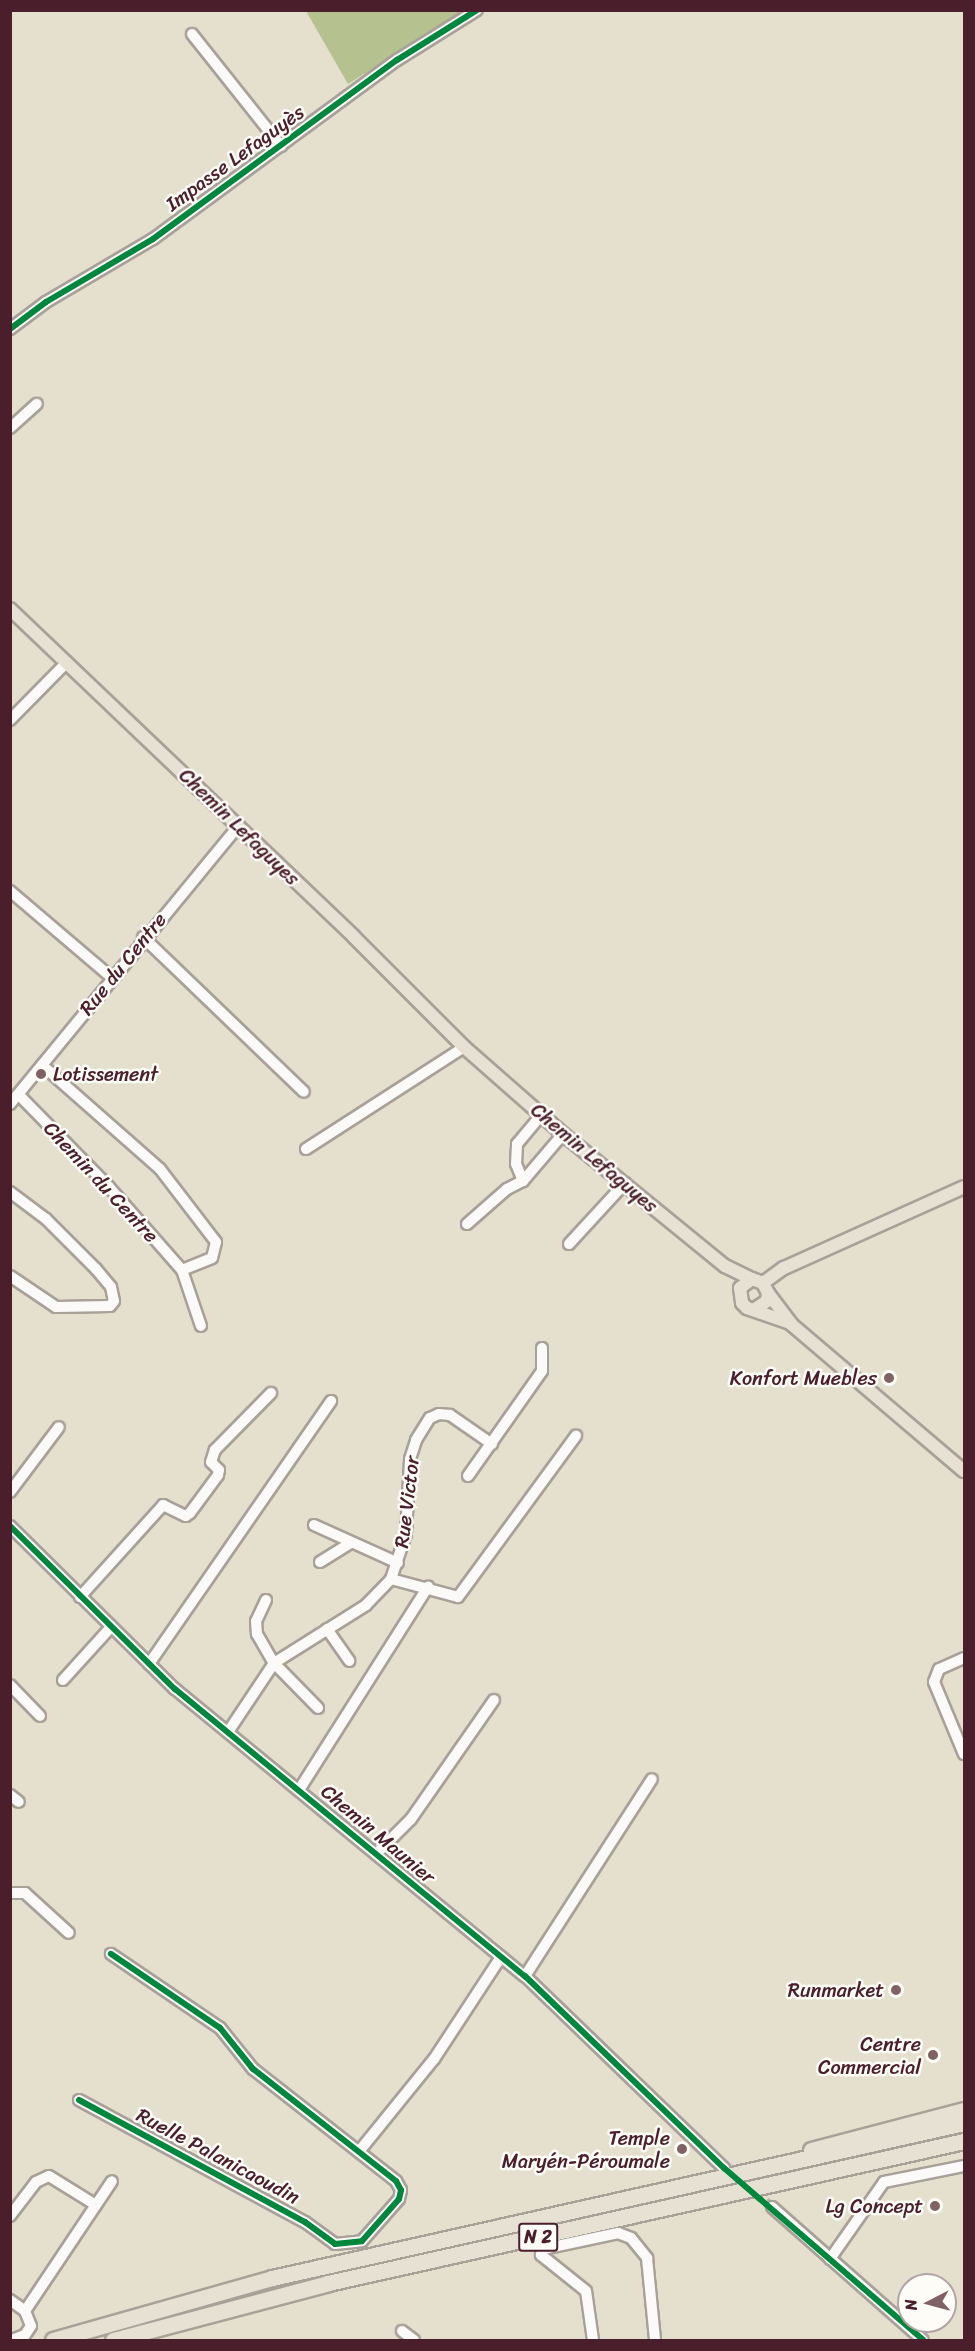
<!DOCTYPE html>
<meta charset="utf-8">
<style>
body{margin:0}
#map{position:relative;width:975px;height:2351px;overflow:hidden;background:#e5dfce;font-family:Sriracha,sans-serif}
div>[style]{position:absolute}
.forest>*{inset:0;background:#b5c18f}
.minor-tunnel>*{height:10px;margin-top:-5px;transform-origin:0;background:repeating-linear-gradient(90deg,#c6b9ad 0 10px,transparent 0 15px)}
.roads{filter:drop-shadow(2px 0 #a9a098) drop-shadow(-2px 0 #a9a098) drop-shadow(0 2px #a9a098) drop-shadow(0 -2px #a9a098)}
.minor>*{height:10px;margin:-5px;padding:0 5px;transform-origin:5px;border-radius:5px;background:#fbfaf8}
.major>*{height:12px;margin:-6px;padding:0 6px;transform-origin:6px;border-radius:6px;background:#e7e1d4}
.highway>*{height:15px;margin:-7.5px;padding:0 7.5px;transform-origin:7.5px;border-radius:7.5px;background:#e7e1d4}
.cycleway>*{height:6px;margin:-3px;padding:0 3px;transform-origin:3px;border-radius:3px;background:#00873e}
.dots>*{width:16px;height:16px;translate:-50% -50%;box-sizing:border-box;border:3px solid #fdfcf7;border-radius:50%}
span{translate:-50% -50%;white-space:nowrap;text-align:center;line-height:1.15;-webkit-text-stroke:5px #fdfcf7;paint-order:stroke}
.shield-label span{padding:2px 4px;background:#fdfcf7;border:2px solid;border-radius:4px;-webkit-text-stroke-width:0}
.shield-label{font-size:18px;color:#4a1f2b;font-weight:700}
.street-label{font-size:20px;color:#4a1f2b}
.poi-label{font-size:20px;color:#4a1f2b}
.left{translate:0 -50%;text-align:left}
.right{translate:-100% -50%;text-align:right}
.frame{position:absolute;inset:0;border:12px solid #4a1f2b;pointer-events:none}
.north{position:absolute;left:897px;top:2273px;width:60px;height:60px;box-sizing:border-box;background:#fdfcf7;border:2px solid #b5a4a5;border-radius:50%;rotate:264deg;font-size:16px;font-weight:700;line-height:24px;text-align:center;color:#4a1f2b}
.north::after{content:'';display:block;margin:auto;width:21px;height:27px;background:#806264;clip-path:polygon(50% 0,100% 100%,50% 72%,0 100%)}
</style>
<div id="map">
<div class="forest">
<div style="clip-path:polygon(306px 11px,463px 11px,348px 84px)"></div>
</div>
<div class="minor-tunnel">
<div style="left:731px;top:2173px;width:53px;rotate:39.7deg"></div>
</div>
<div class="roads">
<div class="minor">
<div style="left:192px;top:34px;width:143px;rotate:51.5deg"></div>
<div style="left:10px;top:329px;width:45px;rotate:-36.9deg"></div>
<div style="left:46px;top:302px;width:124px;rotate:-30.5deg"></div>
<div style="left:153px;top:239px;width:303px;rotate:-36.3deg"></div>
<div style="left:397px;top:60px;width:94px;rotate:-32deg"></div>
<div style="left:10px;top:428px;width:36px;rotate:-42deg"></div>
<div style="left:10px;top:720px;width:81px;rotate:-45.5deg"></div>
<div style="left:10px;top:891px;width:133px;rotate:40.4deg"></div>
<div style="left:143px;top:937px;width:223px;rotate:43.9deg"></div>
<div style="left:42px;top:1065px;width:157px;rotate:41.4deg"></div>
<div style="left:160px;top:1169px;width:92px;rotate:52.5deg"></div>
<div style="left:216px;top:1242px;width:16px;rotate:104deg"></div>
<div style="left:212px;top:1258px;width:32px;rotate:158deg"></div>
<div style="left:19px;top:1095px;width:129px;rotate:45.6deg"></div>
<div style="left:109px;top:1187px;width:111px;rotate:48.7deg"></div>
<div style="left:182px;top:1270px;width:59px;rotate:71.3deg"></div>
<div style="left:10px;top:1104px;width:360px;rotate:-50.6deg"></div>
<div style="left:306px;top:1149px;width:188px;rotate:-32.8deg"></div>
<div style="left:523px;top:1181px;width:18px;rotate:-112deg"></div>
<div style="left:516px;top:1164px;width:20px;rotate:-87deg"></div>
<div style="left:517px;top:1144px;width:38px;rotate:-50deg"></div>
<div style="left:10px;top:1192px;width:45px;rotate:36.9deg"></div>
<div style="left:46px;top:1219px;width:71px;rotate:45deg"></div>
<div style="left:96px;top:1269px;width:23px;rotate:50deg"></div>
<div style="left:111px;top:1287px;width:14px;rotate:78deg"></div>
<div style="left:114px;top:1301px;width:6px;rotate:129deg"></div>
<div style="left:110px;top:1306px;width:54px;rotate:178.9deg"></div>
<div style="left:56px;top:1307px;width:55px;rotate:-146deg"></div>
<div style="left:467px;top:1224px;width:53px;rotate:-41.2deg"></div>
<div style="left:507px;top:1189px;width:18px;rotate:-27deg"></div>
<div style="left:523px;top:1181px;width:62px;rotate:-49.6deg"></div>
<div style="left:569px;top:1244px;width:83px;rotate:-47.4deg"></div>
<div style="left:468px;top:1476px;width:128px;rotate:-54.8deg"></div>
<div style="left:542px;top:1371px;width:23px;rotate:-90deg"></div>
<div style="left:10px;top:1492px;width:81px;rotate:-53deg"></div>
<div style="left:314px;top:1525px;width:92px;rotate:24.3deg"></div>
<div style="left:10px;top:1526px;width:232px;rotate:44.7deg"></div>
<div style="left:175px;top:1689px;width:453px;rotate:39.4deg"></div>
<div style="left:525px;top:1976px;width:277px;rotate:44deg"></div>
<div style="left:320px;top:1562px;width:36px;rotate:-32deg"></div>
<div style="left:391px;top:1579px;width:69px;rotate:15deg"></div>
<div style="left:458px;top:1597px;width:200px;rotate:-53.8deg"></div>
<div style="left:80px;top:1597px;width:124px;rotate:-47.9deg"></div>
<div style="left:163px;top:1505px;width:25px;rotate:26deg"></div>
<div style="left:186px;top:1516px;width:5px;rotate:-37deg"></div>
<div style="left:190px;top:1513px;width:47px;rotate:-53.6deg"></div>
<div style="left:218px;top:1475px;width:5px;rotate:-79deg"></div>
<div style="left:219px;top:1470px;width:11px;rotate:-135deg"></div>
<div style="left:211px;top:1462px;width:13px;rotate:-72deg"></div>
<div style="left:215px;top:1450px;width:80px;rotate:-45.5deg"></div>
<div style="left:266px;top:1600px;width:23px;rotate:115deg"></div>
<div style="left:256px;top:1621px;width:13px;rotate:86deg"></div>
<div style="left:257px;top:1634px;width:34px;rotate:60deg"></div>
<div style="left:274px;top:1663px;width:63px;rotate:45.6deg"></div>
<div style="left:327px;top:1629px;width:39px;rotate:55deg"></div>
<div style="left:964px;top:1658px;width:27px;rotate:156deg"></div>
<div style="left:939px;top:1669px;width:14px;rotate:111deg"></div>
<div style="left:934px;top:1682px;width:78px;rotate:67.4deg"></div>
<div style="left:149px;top:1664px;width:320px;rotate:-55.3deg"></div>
<div style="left:63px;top:1680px;width:72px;rotate:-47.8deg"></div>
<div style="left:10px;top:1685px;width:43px;rotate:45.9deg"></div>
<div style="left:228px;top:1732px;width:83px;rotate:-56.3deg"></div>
<div style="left:274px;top:1663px;width:109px;rotate:-32.2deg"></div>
<div style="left:366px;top:1605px;width:36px;rotate:-46deg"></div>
<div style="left:391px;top:1579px;width:47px;rotate:-71.6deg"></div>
<div style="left:406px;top:1534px;width:75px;rotate:-86.9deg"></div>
<div style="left:410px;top:1459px;width:20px;rotate:-72deg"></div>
<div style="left:416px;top:1440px;width:26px;rotate:-58deg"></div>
<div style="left:430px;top:1418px;width:10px;rotate:-24deg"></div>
<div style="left:439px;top:1414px;width:11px;rotate:5deg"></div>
<div style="left:450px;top:1415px;width:51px;rotate:34.6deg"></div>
<div style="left:299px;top:1790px;width:241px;rotate:-57.6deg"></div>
<div style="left:10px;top:1795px;width:11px;rotate:38deg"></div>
<div style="left:376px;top:1854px;width:49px;rotate:-45deg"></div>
<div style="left:411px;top:1819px;width:145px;rotate:-55.1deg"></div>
<div style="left:10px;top:1893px;width:15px"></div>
<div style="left:25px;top:1893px;width:59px;rotate:42.3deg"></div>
<div style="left:525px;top:1976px;width:234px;rotate:-57.2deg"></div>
<div style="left:79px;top:2100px;width:257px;rotate:28.4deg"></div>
<div style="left:305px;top:2222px;width:37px;rotate:36deg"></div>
<div style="left:335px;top:2244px;width:27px;rotate:-6deg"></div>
<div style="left:362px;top:2241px;width:56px;rotate:-48.6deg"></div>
<div style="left:399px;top:2199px;width:9px;rotate:-77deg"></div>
<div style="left:401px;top:2190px;width:10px;rotate:-119deg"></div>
<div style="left:396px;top:2181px;width:182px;rotate:-141.9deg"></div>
<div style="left:253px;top:2069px;width:53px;rotate:-128.8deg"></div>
<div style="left:220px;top:2028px;width:132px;rotate:-145.8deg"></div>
<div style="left:361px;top:2149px;width:116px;rotate:-51deg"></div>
<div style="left:434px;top:2059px;width:122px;rotate:-56.7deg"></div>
<div style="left:772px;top:2207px;width:201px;rotate:41.4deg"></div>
<div style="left:10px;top:2216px;width:43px;rotate:-52.6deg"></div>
<div style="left:36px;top:2182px;width:14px;rotate:-25deg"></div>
<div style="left:49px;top:2176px;width:55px;rotate:31.7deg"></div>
<div style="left:830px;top:2259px;width:94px;rotate:-55deg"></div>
<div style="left:884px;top:2182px;width:82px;rotate:-11.3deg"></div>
<div style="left:10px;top:2300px;width:19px;rotate:36deg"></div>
<div style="left:25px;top:2311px;width:16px;rotate:68deg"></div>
<div style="left:31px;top:2326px;width:11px;rotate:124deg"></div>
<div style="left:25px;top:2335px;width:15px;rotate:160deg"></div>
<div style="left:25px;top:2311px;width:156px;rotate:-56.2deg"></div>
<div style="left:402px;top:2331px;width:15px;rotate:37deg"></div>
<div style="left:593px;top:2340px;width:49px;rotate:-98.1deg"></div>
<div style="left:586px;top:2291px;width:58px;rotate:-141.3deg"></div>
<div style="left:541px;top:2255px;width:6px;rotate:-72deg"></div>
<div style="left:543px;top:2249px;width:77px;rotate:-12deg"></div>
<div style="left:618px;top:2233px;width:14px;rotate:21deg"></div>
<div style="left:631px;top:2238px;width:26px;rotate:51deg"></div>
<div style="left:647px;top:2258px;width:82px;rotate:84.4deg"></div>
</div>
<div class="major">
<div style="left:10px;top:609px;width:475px;rotate:43.6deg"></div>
<div style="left:354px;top:937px;width:156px;rotate:45deg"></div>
<div style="left:464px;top:1047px;width:132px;rotate:41.3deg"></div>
<div style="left:563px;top:1134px;width:209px;rotate:39.2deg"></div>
<div style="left:725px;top:1266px;width:30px;rotate:26deg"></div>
<div style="left:763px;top:1283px;width:26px;rotate:-36deg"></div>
<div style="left:784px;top:1268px;width:197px;rotate:-24.2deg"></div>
<div style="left:768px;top:1293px;width:39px;rotate:53deg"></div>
<div style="left:791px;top:1324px;width:227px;rotate:40.4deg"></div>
<div style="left:755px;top:1309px;width:14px;rotate:-34deg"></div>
<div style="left:767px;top:1301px;width:8px;rotate:-83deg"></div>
<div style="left:768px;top:1293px;width:11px;rotate:-117deg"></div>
<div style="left:763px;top:1283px;width:12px;rotate:-160deg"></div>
<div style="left:752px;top:1279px;width:15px;rotate:143deg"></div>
<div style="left:740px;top:1288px;width:15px;rotate:82deg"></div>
<div style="left:742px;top:1303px;width:7px;rotate:45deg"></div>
<div style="left:747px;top:1308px;width:46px;rotate:19.2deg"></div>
</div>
<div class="highway">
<div style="left:811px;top:2150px;width:158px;rotate:-14.7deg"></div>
<div style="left:53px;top:2340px;width:228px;rotate:-15.8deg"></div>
<div style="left:272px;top:2278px;width:709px;rotate:-12.63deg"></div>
<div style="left:113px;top:2340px;width:222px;rotate:-14.8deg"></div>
<div style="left:328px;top:2283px;width:652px;rotate:-12.59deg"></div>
</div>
</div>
<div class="cycleway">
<div style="left:10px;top:329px;width:45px;rotate:-36.9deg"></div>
<div style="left:46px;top:302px;width:124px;rotate:-30.5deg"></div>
<div style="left:153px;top:239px;width:303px;rotate:-36.3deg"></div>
<div style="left:397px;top:60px;width:94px;rotate:-32deg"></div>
<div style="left:10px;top:1526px;width:232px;rotate:44.7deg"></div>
<div style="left:175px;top:1689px;width:453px;rotate:39.4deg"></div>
<div style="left:525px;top:1976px;width:277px;rotate:44deg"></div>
<div style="left:724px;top:2168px;width:263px;rotate:40.8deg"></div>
<div style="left:79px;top:2100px;width:257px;rotate:28.4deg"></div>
<div style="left:305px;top:2222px;width:37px;rotate:36deg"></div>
<div style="left:335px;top:2244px;width:27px;rotate:-6deg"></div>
<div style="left:362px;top:2241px;width:56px;rotate:-48.6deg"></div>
<div style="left:399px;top:2199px;width:9px;rotate:-77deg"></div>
<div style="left:401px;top:2190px;width:10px;rotate:-119deg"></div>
<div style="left:396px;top:2181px;width:182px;rotate:-141.9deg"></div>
<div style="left:253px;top:2069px;width:53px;rotate:-128.8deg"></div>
<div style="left:220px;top:2028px;width:132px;rotate:-145.8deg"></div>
</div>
<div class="dots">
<div style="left:41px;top:1074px;background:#806264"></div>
<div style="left:889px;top:1378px;background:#806264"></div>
<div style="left:896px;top:1990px;background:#806264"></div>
<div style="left:933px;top:2055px;background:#806264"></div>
<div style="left:682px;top:2149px;background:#806264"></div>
<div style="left:935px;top:2206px;background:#806264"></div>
</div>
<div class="shield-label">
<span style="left:538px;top:2237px">N 2</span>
</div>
<div class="street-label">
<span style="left:235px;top:158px;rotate:-36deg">Impasse Lefaguyès</span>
<span style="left:239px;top:827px;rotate:44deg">Chemin Lefaguyes</span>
<span style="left:123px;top:964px;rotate:-51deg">Rue du Centre</span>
<span style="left:594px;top:1158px;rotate:40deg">Chemin Lefaguyes</span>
<span style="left:101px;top:1182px;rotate:47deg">Chemin du Centre</span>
<span style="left:407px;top:1502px;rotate:-83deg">Rue Victor</span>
<span style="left:378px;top:1834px;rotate:40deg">Chemin Maunier</span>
<span style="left:218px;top:2156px;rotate:28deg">Ruelle Palanicaoudin</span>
</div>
<div class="poi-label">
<span class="left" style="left:53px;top:1074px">Lotissement</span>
<span class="right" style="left:877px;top:1378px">Konfort Muebles</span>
<span class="right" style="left:884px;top:1990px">Runmarket</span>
<span class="right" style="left:921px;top:2056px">Centre<br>Commercial</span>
<span class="right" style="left:670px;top:2150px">Temple<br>Maryén-Péroumale</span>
<span class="right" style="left:923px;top:2206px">Lg Concept</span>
</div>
<div class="frame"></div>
<div class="north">N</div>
</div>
